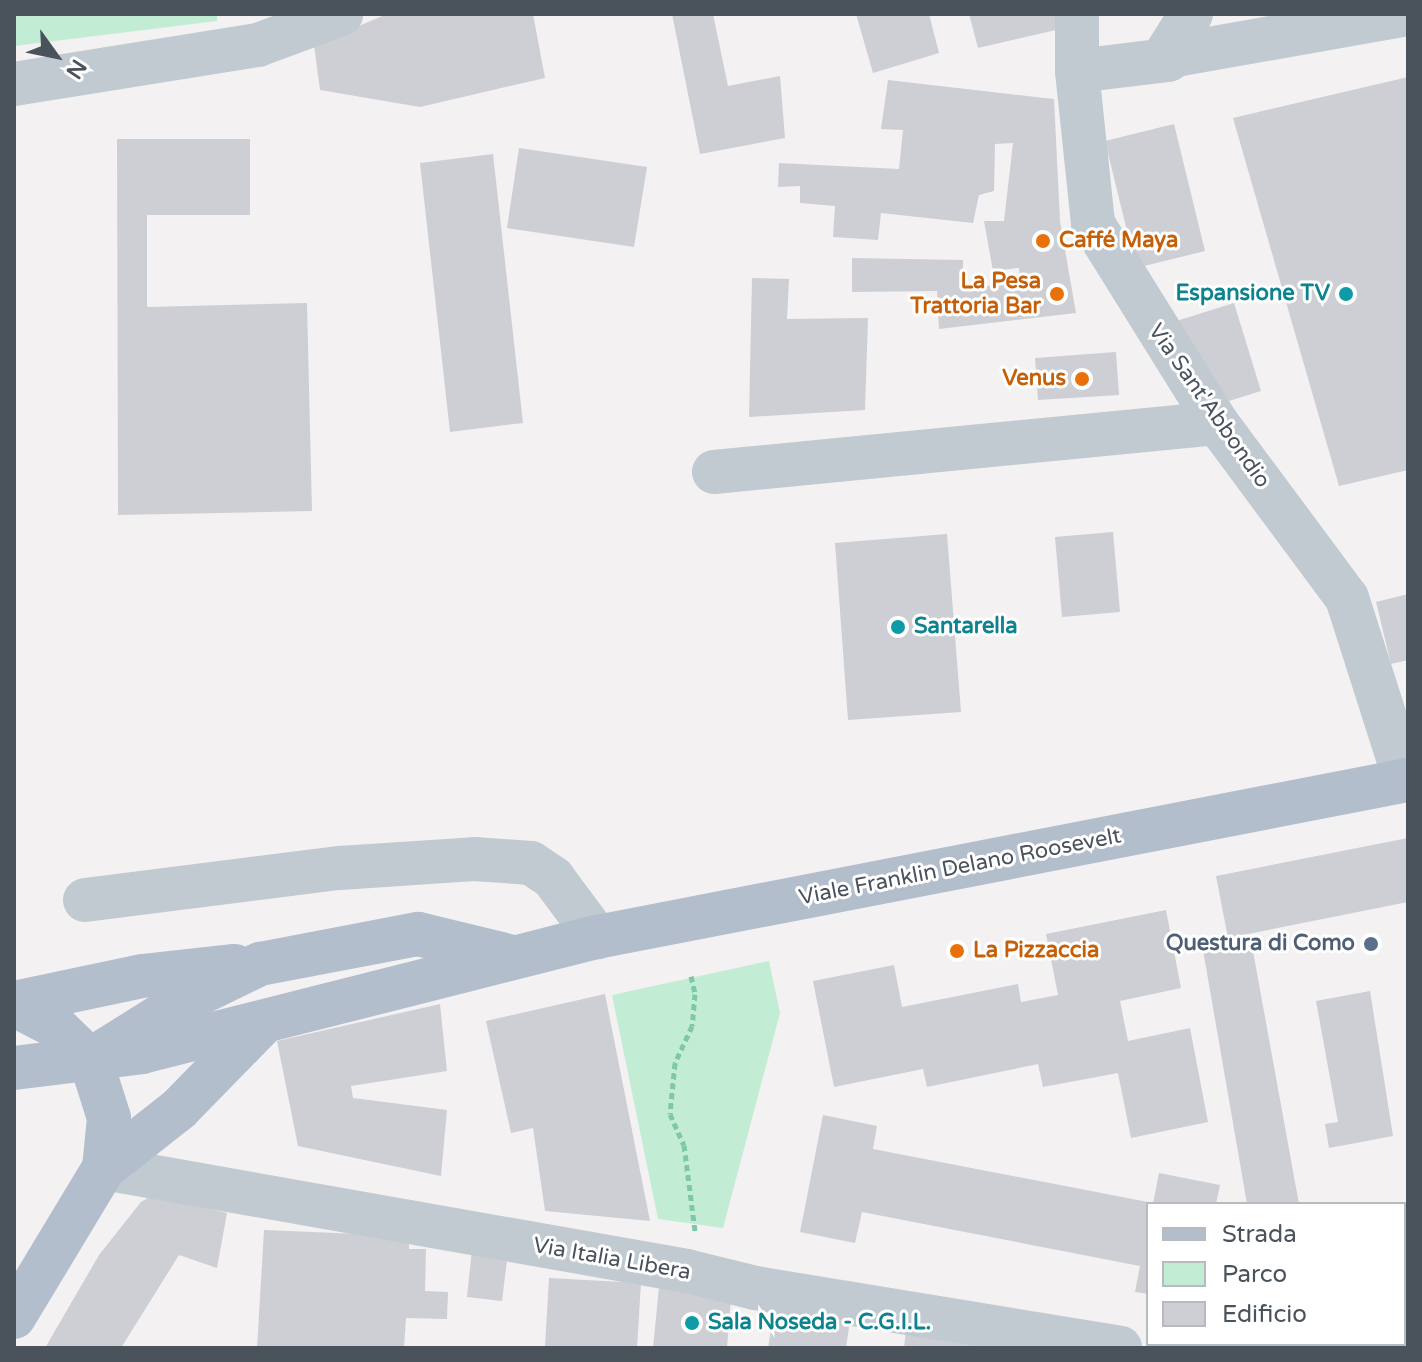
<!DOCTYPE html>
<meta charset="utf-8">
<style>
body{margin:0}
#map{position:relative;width:1422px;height:1362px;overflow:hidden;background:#f3f1f1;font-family:"Varela Round",sans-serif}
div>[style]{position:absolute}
.green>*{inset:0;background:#c3ecd5}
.building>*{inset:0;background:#cecfd4}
.path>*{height:5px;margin-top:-2.5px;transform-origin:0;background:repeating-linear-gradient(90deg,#7ec7a8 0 6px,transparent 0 10px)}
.minor>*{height:44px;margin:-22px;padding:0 22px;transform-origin:22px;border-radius:22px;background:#c2cad1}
.major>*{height:44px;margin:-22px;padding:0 22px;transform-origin:22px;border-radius:22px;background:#b3becd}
.dots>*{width:22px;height:22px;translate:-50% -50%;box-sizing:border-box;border:4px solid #fff;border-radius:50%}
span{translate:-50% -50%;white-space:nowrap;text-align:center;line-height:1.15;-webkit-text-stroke:6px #fff;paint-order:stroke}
.food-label{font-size:22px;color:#c56008;font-weight:700}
.left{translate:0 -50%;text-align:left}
.right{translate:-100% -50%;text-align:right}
.culture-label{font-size:22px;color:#0d838f;font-weight:700}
.street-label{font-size:22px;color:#4a525c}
.service-label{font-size:22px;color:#4e5e75;font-weight:700}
.frame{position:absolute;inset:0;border:16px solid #4a525c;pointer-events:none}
.legend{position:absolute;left:1146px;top:1202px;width:260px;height:144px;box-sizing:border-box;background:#fff;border:2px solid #b7babe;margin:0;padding:10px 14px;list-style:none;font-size:24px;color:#4a525c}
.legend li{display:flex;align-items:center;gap:16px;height:40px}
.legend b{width:40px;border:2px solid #b7babe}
.north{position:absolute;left:16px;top:16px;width:80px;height:80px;-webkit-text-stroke:6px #fff;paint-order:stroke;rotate:123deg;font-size:22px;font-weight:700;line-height:32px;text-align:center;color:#4a525c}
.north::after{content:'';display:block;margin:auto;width:28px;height:36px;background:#4a525c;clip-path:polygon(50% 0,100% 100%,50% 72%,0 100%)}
</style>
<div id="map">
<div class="green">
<div style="clip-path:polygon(14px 14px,217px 14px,217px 21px,14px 46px)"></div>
<div style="clip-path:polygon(769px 961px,780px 1013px,723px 1228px,658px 1219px,612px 995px)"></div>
</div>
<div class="building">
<div style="clip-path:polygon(387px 14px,533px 14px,545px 78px,420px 107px,320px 90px,314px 45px)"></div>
<div style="clip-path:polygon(672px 14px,713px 14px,728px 86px,780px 76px,785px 138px,700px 154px)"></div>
<div style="clip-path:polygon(856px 14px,929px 14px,939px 53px,873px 73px)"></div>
<div style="clip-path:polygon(969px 14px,1056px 14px,1060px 29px,978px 48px)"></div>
<div style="clip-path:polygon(1408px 77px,1408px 470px,1339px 486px,1233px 118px)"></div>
<div style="clip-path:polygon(888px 80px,1054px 99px,1060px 221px,1076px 313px,939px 329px,937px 291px,852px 292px,852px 258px,963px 260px,963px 289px,1020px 282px,1019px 268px,993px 271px,984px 221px,1004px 221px,1013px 143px,995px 144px,994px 191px,979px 195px,973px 223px,881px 213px,878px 240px,833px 237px,835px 206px,800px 203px,800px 186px,778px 187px,779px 163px,899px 169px,903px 130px,881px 129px)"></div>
<div style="clip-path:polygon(1174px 124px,1205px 251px,1136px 268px,1105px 141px)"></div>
<div style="clip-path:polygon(117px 139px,250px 139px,250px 215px,147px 215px,147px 307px,307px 303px,312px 511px,118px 515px)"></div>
<div style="clip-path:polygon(519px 148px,647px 167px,634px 247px,507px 228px)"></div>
<div style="clip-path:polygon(493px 154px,523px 423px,450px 432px,420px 163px)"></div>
<div style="clip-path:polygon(752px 278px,789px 279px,787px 319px,868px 318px,865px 410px,749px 417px)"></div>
<div style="clip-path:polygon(1234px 303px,1261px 391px,1229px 401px,1173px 322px)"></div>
<div style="clip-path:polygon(1116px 352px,1119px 395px,1038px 400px,1035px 358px)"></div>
<div style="clip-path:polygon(1113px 532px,1120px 612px,1062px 617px,1055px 537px)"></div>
<div style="clip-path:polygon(947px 534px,961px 712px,848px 720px,835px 543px)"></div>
<div style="clip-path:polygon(1408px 594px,1408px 660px,1391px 664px,1376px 602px)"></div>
<div style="clip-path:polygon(1408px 838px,1408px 902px,1228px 938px,1216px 876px)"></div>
<div style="clip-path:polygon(1166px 910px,1181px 988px,1120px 1001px,1128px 1041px,1190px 1028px,1208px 1122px,1131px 1138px,1118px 1073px,1043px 1087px,1038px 1064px,927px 1087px,923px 1069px,834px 1087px,813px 981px,894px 965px,902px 1007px,1018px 984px,1021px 1002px,1058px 995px,1046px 934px)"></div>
<div style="clip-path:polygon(1251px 940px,1299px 1204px,1247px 1204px,1203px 950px)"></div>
<div style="clip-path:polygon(1370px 991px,1393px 1136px,1329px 1148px,1325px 1124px,1338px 1122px,1316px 1001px)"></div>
<div style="clip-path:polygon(605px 994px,650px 1221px,545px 1211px,533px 1128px,511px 1133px,486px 1021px)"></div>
<div style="clip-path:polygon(440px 1004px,447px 1071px,351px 1086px,353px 1098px,447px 1110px,441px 1176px,298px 1146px,277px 1041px)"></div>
<div style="clip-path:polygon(823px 1115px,877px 1126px,873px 1149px,1148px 1202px,1148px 1294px,1135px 1292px,1140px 1266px,862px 1212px,855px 1243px,800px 1232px)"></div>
<div style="clip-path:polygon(1159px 1173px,1220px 1185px,1216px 1204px,1153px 1204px)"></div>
<div style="clip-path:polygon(153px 1195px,227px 1213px,217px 1268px,179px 1255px,121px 1348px,45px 1348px,99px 1255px,141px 1202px)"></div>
<div style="clip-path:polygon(264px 1230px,409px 1236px,409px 1249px,426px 1249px,425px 1291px,448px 1292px,447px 1319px,406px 1318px,404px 1348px,257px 1348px)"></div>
<div style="clip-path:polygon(473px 1240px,509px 1244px,502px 1301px,467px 1297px)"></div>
<div style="clip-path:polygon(1408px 1255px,1408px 1302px,1404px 1302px,1404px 1256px)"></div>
<div style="clip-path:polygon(549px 1278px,641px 1283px,637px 1348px,545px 1346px)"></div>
<div style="clip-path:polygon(659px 1287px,731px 1298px,727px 1348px,653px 1348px)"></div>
<div style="clip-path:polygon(774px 1309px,850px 1320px,846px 1348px,768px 1348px)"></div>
<div style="clip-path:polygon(906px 1330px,984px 1348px,904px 1348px)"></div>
</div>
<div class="path">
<div style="left:691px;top:976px;width:18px;rotate:77deg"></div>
<div style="left:695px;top:994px;width:32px;rotate:95deg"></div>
<div style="left:692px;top:1026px;width:41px;rotate:114.7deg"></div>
<div style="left:675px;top:1063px;width:51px;rotate:95.6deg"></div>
<div style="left:670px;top:1114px;width:34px;rotate:66deg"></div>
<div style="left:684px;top:1145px;width:87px;rotate:82.7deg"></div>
</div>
<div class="minor">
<div style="left:1077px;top:14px;width:57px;rotate:90deg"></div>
<div style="left:1077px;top:71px;width:154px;rotate:84deg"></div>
<div style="left:1093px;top:224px;width:234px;rotate:58.1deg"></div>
<div style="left:1217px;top:423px;width:218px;rotate:53.4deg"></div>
<div style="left:1347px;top:598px;width:191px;rotate:72.3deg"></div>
<div style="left:1164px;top:57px;width:51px;rotate:-57.9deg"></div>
<div style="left:1077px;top:71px;width:92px;rotate:-6.9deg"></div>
<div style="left:1168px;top:60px;width:5px;rotate:-143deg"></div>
<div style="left:1164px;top:57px;width:247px;rotate:-10deg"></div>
<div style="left:14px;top:84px;width:247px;rotate:-9.1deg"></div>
<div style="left:258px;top:45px;width:89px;rotate:-20.5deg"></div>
<div style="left:714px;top:472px;width:505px;rotate:-5.56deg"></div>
<div style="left:85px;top:900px;width:257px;rotate:-7.2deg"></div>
<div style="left:340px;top:868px;width:134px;rotate:-3.8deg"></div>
<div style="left:474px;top:859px;width:57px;rotate:4deg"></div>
<div style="left:531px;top:863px;width:27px;rotate:34deg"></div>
<div style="left:553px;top:878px;width:74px;rotate:53.3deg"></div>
<div style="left:104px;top:1168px;width:592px;rotate:10.02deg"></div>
<div style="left:687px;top:1271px;width:70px;rotate:14deg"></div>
<div style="left:755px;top:1288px;width:370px;rotate:9.3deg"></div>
</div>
<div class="major">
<div style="left:14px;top:1003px;width:131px;rotate:-11.9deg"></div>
<div style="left:142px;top:976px;width:93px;rotate:-6.2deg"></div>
<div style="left:14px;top:1005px;width:46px;rotate:27.1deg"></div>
<div style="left:55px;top:1026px;width:50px;rotate:44.2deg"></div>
<div style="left:91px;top:1061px;width:60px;rotate:72.5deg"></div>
<div style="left:109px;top:1118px;width:50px;rotate:95.7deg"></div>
<div style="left:106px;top:1050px;width:92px;rotate:-32.1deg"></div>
<div style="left:184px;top:1001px;width:85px;rotate:-26deg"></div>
<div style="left:260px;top:964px;width:161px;rotate:-10.8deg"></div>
<div style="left:418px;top:934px;width:94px;rotate:13.6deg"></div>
<div style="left:14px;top:1068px;width:129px;rotate:-7.1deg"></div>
<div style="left:142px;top:1052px;width:469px;rotate:-14.2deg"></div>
<div style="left:597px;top:937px;width:826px;rotate:-10.96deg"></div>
<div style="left:14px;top:1317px;width:174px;rotate:-58.9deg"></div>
<div style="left:104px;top:1168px;width:95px;rotate:-38.2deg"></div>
<div style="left:179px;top:1109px;width:122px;rotate:-45.7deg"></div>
</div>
<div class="dots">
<div style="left:1043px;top:241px;background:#e8710a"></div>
<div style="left:1057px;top:294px;background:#e8710a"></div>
<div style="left:1346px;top:294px;background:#0f9aa8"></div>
<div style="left:1082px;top:379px;background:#e8710a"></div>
<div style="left:898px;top:627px;background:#0f9aa8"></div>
<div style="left:1371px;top:944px;background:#5c6f8a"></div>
<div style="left:957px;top:951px;background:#e8710a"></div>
<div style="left:692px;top:1323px;background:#0f9aa8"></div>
</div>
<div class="food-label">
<span class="left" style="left:1059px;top:241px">Caffé Maya</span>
<span class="right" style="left:1041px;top:294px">La Pesa<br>Trattoria Bar</span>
<span class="right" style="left:1066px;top:379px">Venus</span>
<span class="left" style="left:973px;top:951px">La Pizzaccia</span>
</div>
<div class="culture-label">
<span class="right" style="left:1330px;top:294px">Espansione TV</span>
<span class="left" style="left:914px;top:627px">Santarella</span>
<span class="left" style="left:708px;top:1323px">Sala Noseda - C.G.I.L.</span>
</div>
<div class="street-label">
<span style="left:1209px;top:406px;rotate:55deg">Via Sant'Abbondio</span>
<span style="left:960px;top:867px;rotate:-11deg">Viale Franklin Delano Roosevelt</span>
<span style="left:612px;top:1259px;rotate:10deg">Via Italia Libera</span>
</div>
<div class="service-label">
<span class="right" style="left:1355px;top:944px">Questura di Como</span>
</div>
<div class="frame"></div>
<ul class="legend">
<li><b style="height:10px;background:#b3becd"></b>Strada</li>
<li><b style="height:22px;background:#c3ecd5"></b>Parco</li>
<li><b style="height:22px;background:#cecfd4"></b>Edificio</li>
</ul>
<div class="north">N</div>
</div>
